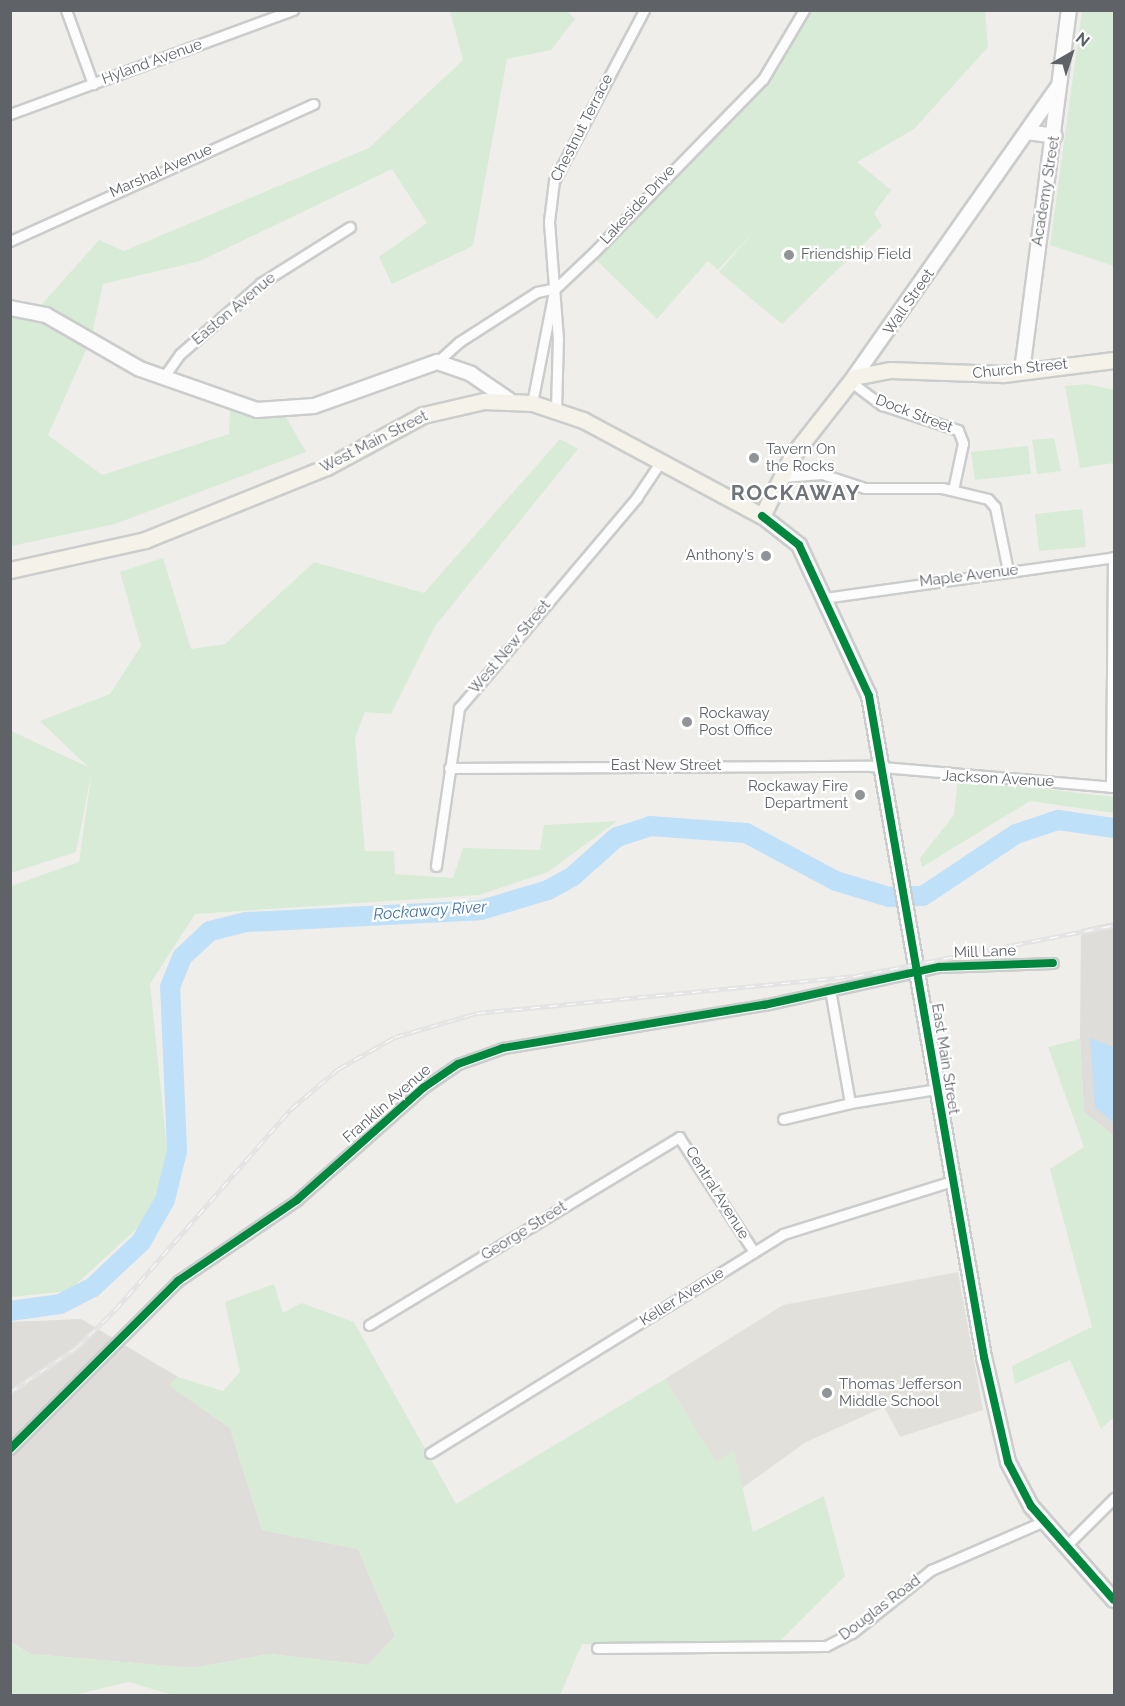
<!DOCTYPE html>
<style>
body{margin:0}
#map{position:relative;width:1125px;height:1706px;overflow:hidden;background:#efeeea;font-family:Raleway,sans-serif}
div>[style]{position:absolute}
.industrial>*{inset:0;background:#dfddda}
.education>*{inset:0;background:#e2e0da}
.green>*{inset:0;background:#d8ebd6}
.water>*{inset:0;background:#bfe0f9}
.river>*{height:20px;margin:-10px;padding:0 10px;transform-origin:10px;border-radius:10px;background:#bfe0f9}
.roads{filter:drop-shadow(2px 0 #cbcccc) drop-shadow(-2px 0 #cbcccc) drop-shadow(0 2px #cbcccc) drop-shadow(0 -2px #cbcccc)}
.street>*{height:9px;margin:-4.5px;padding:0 4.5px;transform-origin:4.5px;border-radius:4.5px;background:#fdfcfc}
.secondary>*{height:14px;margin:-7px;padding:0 7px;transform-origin:7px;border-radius:7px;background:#fdfcfc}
.primary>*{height:15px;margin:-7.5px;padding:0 7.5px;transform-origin:7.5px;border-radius:7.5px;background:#f4f2e9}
.rail>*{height:5px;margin-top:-2.5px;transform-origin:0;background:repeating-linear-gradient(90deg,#fff 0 9px,#e4e4e4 0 18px);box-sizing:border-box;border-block:2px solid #e4e4e4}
.cycleway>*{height:8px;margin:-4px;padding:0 4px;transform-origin:4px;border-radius:4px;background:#00873e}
.dots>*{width:16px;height:16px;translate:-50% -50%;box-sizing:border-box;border:3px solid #fff;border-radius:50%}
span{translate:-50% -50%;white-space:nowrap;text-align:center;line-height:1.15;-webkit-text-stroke:4.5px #fff;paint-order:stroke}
.street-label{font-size:15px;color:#5f6368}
.poi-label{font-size:15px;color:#5f6368}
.left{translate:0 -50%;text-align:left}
.right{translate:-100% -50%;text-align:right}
.water-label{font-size:16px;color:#4174aa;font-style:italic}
.district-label{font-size:21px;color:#70757a;font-weight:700;letter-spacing:1.5px}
.frame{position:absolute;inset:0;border:12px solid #5f6368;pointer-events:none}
.north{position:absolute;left:1041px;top:24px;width:60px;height:60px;-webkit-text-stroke:4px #fff;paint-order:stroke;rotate:39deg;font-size:16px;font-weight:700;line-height:24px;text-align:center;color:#5f6368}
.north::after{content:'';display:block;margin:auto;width:21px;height:27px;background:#5f6368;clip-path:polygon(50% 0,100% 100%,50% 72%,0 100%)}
</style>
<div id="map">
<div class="industrial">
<div style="clip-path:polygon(1114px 922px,1114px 1136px,1084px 1112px,1080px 1039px,1081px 929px)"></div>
<div style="clip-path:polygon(81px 1319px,178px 1377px,169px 1385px,230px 1428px,262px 1530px,358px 1549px,395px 1636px,368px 1665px,269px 1654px,193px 1668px,30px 1654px,11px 1642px,10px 1322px)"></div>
</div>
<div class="education">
<div style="clip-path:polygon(958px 1272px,983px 1410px,900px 1437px,884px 1407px,806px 1442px,742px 1488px,734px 1452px,716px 1463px,665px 1379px,783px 1305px)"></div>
</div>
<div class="green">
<div style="clip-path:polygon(450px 11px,567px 11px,575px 19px,551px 50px,507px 59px,473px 246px,392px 284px,379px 257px,427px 223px,392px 169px,200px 261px,103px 284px,91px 339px,48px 435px,102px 475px,229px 434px,230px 408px,286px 417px,306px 452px,115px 524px,11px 546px,11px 311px,35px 312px,99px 240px,124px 251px,369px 148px,463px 60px)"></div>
<div style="clip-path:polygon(800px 11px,985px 11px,988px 47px,914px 129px,857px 162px,891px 190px,874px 213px,882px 226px,782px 324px,719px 272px,756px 229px,718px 270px,708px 261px,657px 319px,592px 256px,747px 100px)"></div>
<div style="clip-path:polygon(1082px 11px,1114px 11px,1114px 266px,1050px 245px)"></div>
<div style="clip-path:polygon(1087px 384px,1114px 390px,1114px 463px,1080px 468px,1065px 386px)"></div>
<div style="clip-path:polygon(1054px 438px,1061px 471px,1037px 474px,1032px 440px)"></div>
<div style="clip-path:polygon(560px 439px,578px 449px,435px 626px,391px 714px,365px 712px,355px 738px,365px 851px,394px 851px,395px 874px,453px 878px,463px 848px,540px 850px,544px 825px,617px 821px,548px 872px,479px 895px,195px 914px,150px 984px,168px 1159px,148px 1218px,69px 1291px,11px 1297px,11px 886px,79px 862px,92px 770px,76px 852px,11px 873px,11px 731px,88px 767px,40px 721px,110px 694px,141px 646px,120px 572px,163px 558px,191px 649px,225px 644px,314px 562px,424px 593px)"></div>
<div style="clip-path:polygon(1028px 446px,1031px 474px,975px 480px,971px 452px)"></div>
<div style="clip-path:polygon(1082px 509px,1086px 547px,1039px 551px,1035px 514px)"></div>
<div style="clip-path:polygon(958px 779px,1114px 797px,1114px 813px,1030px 801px,922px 867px,920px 858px,954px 815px)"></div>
<div style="clip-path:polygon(1080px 1039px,1084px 1112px,1114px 1136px,1114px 1417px,1101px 1429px,1070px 1360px,1015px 1384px,1012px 1366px,1092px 1327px,1050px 1169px,1084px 1147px,1048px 1047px)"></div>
<div style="clip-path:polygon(274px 1284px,283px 1313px,301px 1303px,354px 1322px,456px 1504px,665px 1379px,716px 1462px,734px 1451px,753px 1532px,824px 1496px,845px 1576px,771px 1650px,582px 1644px,560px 1695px,176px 1696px,129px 1682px,73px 1695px,11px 1695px,10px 1642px,30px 1654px,193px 1668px,269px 1654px,368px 1665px,395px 1636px,358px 1549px,262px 1530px,230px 1428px,169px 1385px,178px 1377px,223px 1391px,240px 1372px,225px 1302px)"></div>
</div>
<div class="water">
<div style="clip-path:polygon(1090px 1038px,1114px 1047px,1114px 1123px,1095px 1107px)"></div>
</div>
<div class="river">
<div style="left:10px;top:1311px;width:50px;rotate:-8deg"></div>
<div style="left:60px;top:1304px;width:36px;rotate:-27deg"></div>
<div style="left:92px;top:1288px;width:67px;rotate:-43.2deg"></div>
<div style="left:141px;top:1242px;width:48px;rotate:-60.3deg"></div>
<div style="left:165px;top:1200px;width:50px;rotate:-76.2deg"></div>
<div style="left:177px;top:1151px;width:164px;rotate:-92.4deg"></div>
<div style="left:170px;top:987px;width:32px;rotate:-68deg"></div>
<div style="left:182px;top:957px;width:38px;rotate:-43deg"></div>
<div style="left:210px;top:931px;width:38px;rotate:-14deg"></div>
<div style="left:247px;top:922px;width:234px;rotate:-2.9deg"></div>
<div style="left:481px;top:910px;width:70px;rotate:-16.6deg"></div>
<div style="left:548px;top:890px;width:29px;rotate:-29deg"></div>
<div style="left:573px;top:876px;width:59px;rotate:-41.6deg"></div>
<div style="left:617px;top:837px;width:35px;rotate:-18deg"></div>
<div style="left:650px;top:826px;width:96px;rotate:4.2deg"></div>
<div style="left:746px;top:833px;width:102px;rotate:28.1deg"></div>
<div style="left:836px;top:881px;width:55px;rotate:16.8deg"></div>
<div style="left:889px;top:897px;width:34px;rotate:-2deg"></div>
<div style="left:923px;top:896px;width:112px;rotate:-33.7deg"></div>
<div style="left:1016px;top:834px;width:44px;rotate:-18.4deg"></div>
<div style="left:1058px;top:820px;width:57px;rotate:8.1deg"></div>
</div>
<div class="roads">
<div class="street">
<div style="left:66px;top:10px;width:79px;rotate:70deg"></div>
<div style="left:10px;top:114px;width:302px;rotate:-20.2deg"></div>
<div style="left:10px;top:241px;width:333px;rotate:-24.3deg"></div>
<div style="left:437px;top:362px;width:30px;rotate:-42deg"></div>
<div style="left:459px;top:342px;width:93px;rotate:-32.7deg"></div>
<div style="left:537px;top:292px;width:19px;rotate:-12deg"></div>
<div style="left:556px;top:288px;width:52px;rotate:-43.5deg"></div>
<div style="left:594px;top:252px;width:242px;rotate:-45.7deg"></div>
<div style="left:763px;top:79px;width:80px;rotate:-59.3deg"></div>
<div style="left:163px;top:378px;width:29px;rotate:-55deg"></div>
<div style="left:180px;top:354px;width:108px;rotate:-41.2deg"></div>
<div style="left:261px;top:283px;width:105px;rotate:-32.2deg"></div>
<div style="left:851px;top:382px;width:39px;rotate:37deg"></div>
<div style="left:882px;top:405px;width:80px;rotate:18.2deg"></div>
<div style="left:958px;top:430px;width:14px;rotate:69deg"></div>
<div style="left:963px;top:443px;width:48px;rotate:102deg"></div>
<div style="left:532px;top:403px;width:109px;rotate:-78.9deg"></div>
<div style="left:556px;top:409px;width:70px;rotate:-88.4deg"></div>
<div style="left:558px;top:339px;width:118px;rotate:-94.4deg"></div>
<div style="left:549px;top:221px;width:40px;rotate:-82.9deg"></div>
<div style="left:554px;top:181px;width:193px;rotate:-62.2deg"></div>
<div style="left:782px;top:477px;width:40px;rotate:-4.3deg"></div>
<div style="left:822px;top:474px;width:45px;rotate:18deg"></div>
<div style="left:865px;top:488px;width:77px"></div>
<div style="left:942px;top:488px;width:47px;rotate:13.4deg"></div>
<div style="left:988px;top:499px;width:11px;rotate:49deg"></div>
<div style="left:995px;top:507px;width:65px;rotate:78.5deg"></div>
<div style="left:824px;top:598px;width:293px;rotate:-8deg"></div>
<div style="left:449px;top:768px;width:421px;rotate:-0.3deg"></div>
<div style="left:870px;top:766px;width:245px;rotate:4.9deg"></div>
<div style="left:1111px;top:787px;width:230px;rotate:-89.5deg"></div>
<div style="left:436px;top:866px;width:160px;rotate:-81.7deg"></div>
<div style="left:459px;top:708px;width:276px;rotate:-49.8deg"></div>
<div style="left:637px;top:497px;width:43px;rotate:-56.3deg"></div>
<div style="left:850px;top:1103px;width:87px;rotate:-9.2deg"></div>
<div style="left:783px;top:1119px;width:69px;rotate:-13.4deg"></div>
<div style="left:850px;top:1103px;width:115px;rotate:-100deg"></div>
<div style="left:369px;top:1325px;width:363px;rotate:-31.2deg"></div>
<div style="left:679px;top:1137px;width:137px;rotate:56.9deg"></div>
<div style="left:10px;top:1449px;width:238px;rotate:-45deg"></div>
<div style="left:178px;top:1281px;width:144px;rotate:-34.2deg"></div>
<div style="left:297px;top:1200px;width:169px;rotate:-41.6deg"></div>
<div style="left:423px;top:1088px;width:42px;rotate:-34.4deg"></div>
<div style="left:458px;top:1064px;width:48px;rotate:-19.6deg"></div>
<div style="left:503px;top:1048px;width:265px;rotate:-9.4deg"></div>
<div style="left:764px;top:1005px;width:179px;rotate:-12.3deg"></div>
<div style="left:939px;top:967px;width:114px;rotate:-2deg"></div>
<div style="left:430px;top:1453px;width:415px;rotate:-31.8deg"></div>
<div style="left:783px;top:1234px;width:177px;rotate:-17.4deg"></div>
<div style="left:1066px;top:1546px;width:68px;rotate:-45deg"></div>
<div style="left:597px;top:1648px;width:229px;rotate:-0.5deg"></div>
<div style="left:826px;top:1646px;width:29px;rotate:-27deg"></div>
<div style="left:852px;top:1633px;width:101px;rotate:-38.6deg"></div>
<div style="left:931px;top:1570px;width:123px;rotate:-23.4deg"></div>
</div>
<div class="secondary">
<div style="left:1027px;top:132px;width:28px;rotate:8deg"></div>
<div style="left:10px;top:308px;width:37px;rotate:11deg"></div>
<div style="left:46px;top:315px;width:108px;rotate:29.9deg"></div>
<div style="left:140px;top:369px;width:124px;rotate:19.3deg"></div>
<div style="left:257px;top:410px;width:57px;rotate:-4deg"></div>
<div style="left:314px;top:406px;width:131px;rotate:-19.7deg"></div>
<div style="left:437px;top:362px;width:36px;rotate:19deg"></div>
<div style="left:471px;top:374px;width:46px;rotate:34.4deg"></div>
<div style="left:1022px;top:371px;width:364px;rotate:-82.6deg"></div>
<div style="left:854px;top:377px;width:353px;rotate:-54.9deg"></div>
<div style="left:762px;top:516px;width:47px;rotate:38.1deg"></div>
<div style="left:799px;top:545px;width:166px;rotate:65.1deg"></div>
<div style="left:869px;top:696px;width:671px;rotate:80.13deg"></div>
<div style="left:984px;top:1357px;width:108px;rotate:77.1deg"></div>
<div style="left:1008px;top:1462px;width:50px;rotate:62.4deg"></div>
<div style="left:1031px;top:1506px;width:125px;rotate:48.6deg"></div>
</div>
<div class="primary">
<div style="left:10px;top:570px;width:138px;rotate:-12.5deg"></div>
<div style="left:145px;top:540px;width:196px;rotate:-21.9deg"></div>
<div style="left:327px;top:467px;width:109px;rotate:-28.4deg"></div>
<div style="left:423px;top:415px;width:63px;rotate:-12.9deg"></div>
<div style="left:484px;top:401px;width:48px;rotate:2.4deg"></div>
<div style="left:532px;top:403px;width:54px;rotate:18.4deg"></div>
<div style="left:583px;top:420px;width:203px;rotate:28.2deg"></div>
<div style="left:762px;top:516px;width:67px;rotate:-63.4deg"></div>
<div style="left:792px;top:456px;width:100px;rotate:-51.9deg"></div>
<div style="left:854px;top:377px;width:37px;rotate:-11deg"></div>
<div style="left:890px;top:370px;width:113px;rotate:2deg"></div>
<div style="left:1003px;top:374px;width:112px;rotate:-7.2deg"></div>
</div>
</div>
<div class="rail">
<div style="left:10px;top:1392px;width:79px;rotate:-33.7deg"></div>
<div style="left:76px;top:1348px;width:54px;rotate:-44.3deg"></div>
<div style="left:115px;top:1310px;width:267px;rotate:-48.8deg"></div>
<div style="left:291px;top:1109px;width:62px;rotate:-40.4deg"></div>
<div style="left:338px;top:1069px;width:65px;rotate:-29.3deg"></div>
<div style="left:395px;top:1037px;width:85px;rotate:-16.3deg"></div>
<div style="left:477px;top:1013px;width:380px;rotate:-5.6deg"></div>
<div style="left:855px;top:976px;width:264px;rotate:-11.1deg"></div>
</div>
<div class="cycleway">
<div style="left:762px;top:516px;width:47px;rotate:38.1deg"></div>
<div style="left:799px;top:545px;width:166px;rotate:65.1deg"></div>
<div style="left:869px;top:696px;width:671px;rotate:80.13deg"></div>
<div style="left:984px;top:1357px;width:108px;rotate:77.1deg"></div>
<div style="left:1008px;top:1462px;width:50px;rotate:62.4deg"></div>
<div style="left:1031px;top:1506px;width:125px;rotate:48.6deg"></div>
<div style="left:10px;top:1449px;width:238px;rotate:-45deg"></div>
<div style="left:178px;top:1281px;width:144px;rotate:-34.2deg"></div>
<div style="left:297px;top:1200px;width:169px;rotate:-41.6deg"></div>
<div style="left:423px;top:1088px;width:42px;rotate:-34.4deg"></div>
<div style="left:458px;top:1064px;width:48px;rotate:-19.6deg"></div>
<div style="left:503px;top:1048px;width:265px;rotate:-9.4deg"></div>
<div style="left:764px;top:1005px;width:179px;rotate:-12.3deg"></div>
<div style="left:939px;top:967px;width:114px;rotate:-2deg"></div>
</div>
<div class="dots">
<div style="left:789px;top:255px;background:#919496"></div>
<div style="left:754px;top:458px;background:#919496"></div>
<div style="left:766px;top:556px;background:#919496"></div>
<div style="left:687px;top:722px;background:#919496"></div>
<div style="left:860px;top:795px;background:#919496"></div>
<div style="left:827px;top:1393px;background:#919496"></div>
</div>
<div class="street-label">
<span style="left:152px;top:62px;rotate:-20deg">Hyland Avenue</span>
<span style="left:582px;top:128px;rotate:-63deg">Chestnut Terrace</span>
<span style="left:161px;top:171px;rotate:-24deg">Marshal Avenue</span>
<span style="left:1046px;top:191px;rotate:-81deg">Academy Street</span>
<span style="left:638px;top:205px;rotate:-47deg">Lakeside Drive</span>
<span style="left:909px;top:302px;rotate:-55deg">Wall Street</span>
<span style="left:234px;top:309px;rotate:-40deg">Easton Avenue</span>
<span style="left:1020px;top:369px;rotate:-6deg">Church Street</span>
<span style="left:914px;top:414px;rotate:21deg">Dock Street</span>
<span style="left:374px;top:442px;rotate:-27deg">West Main Street</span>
<span style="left:969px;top:576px;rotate:-7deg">Maple Avenue</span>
<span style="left:510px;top:647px;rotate:-50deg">West New Street</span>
<span style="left:666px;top:766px">East New Street</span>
<span style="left:998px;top:779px;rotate:3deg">Jackson Avenue</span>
<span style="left:985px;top:952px;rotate:-2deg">Mill Lane</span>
<span style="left:945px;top:1059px;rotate:81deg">East Main Street</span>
<span style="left:387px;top:1104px;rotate:-41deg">Franklin Avenue</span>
<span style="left:717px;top:1193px;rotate:58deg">Central Avenue</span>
<span style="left:524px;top:1231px;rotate:-32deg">George Street</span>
<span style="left:682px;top:1297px;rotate:-32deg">Keller Avenue</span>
<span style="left:880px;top:1608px;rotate:-37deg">Douglas Road</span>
</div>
<div class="poi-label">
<span class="left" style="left:801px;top:255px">Friendship Field</span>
<span class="left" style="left:766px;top:458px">Tavern On<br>the Rocks</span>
<span class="right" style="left:754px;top:556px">Anthony's</span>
<span class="left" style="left:699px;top:722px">Rockaway<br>Post Office</span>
<span class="right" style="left:848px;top:795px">Rockaway Fire<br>Department</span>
<span class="left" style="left:839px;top:1393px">Thomas Jefferson<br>Middle School</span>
</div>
<div class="water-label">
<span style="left:430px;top:911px;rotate:-4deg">Rockaway River</span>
</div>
<div class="district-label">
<span style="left:796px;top:493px">ROCKAWAY</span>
</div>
<div class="frame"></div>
<div class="north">N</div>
</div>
